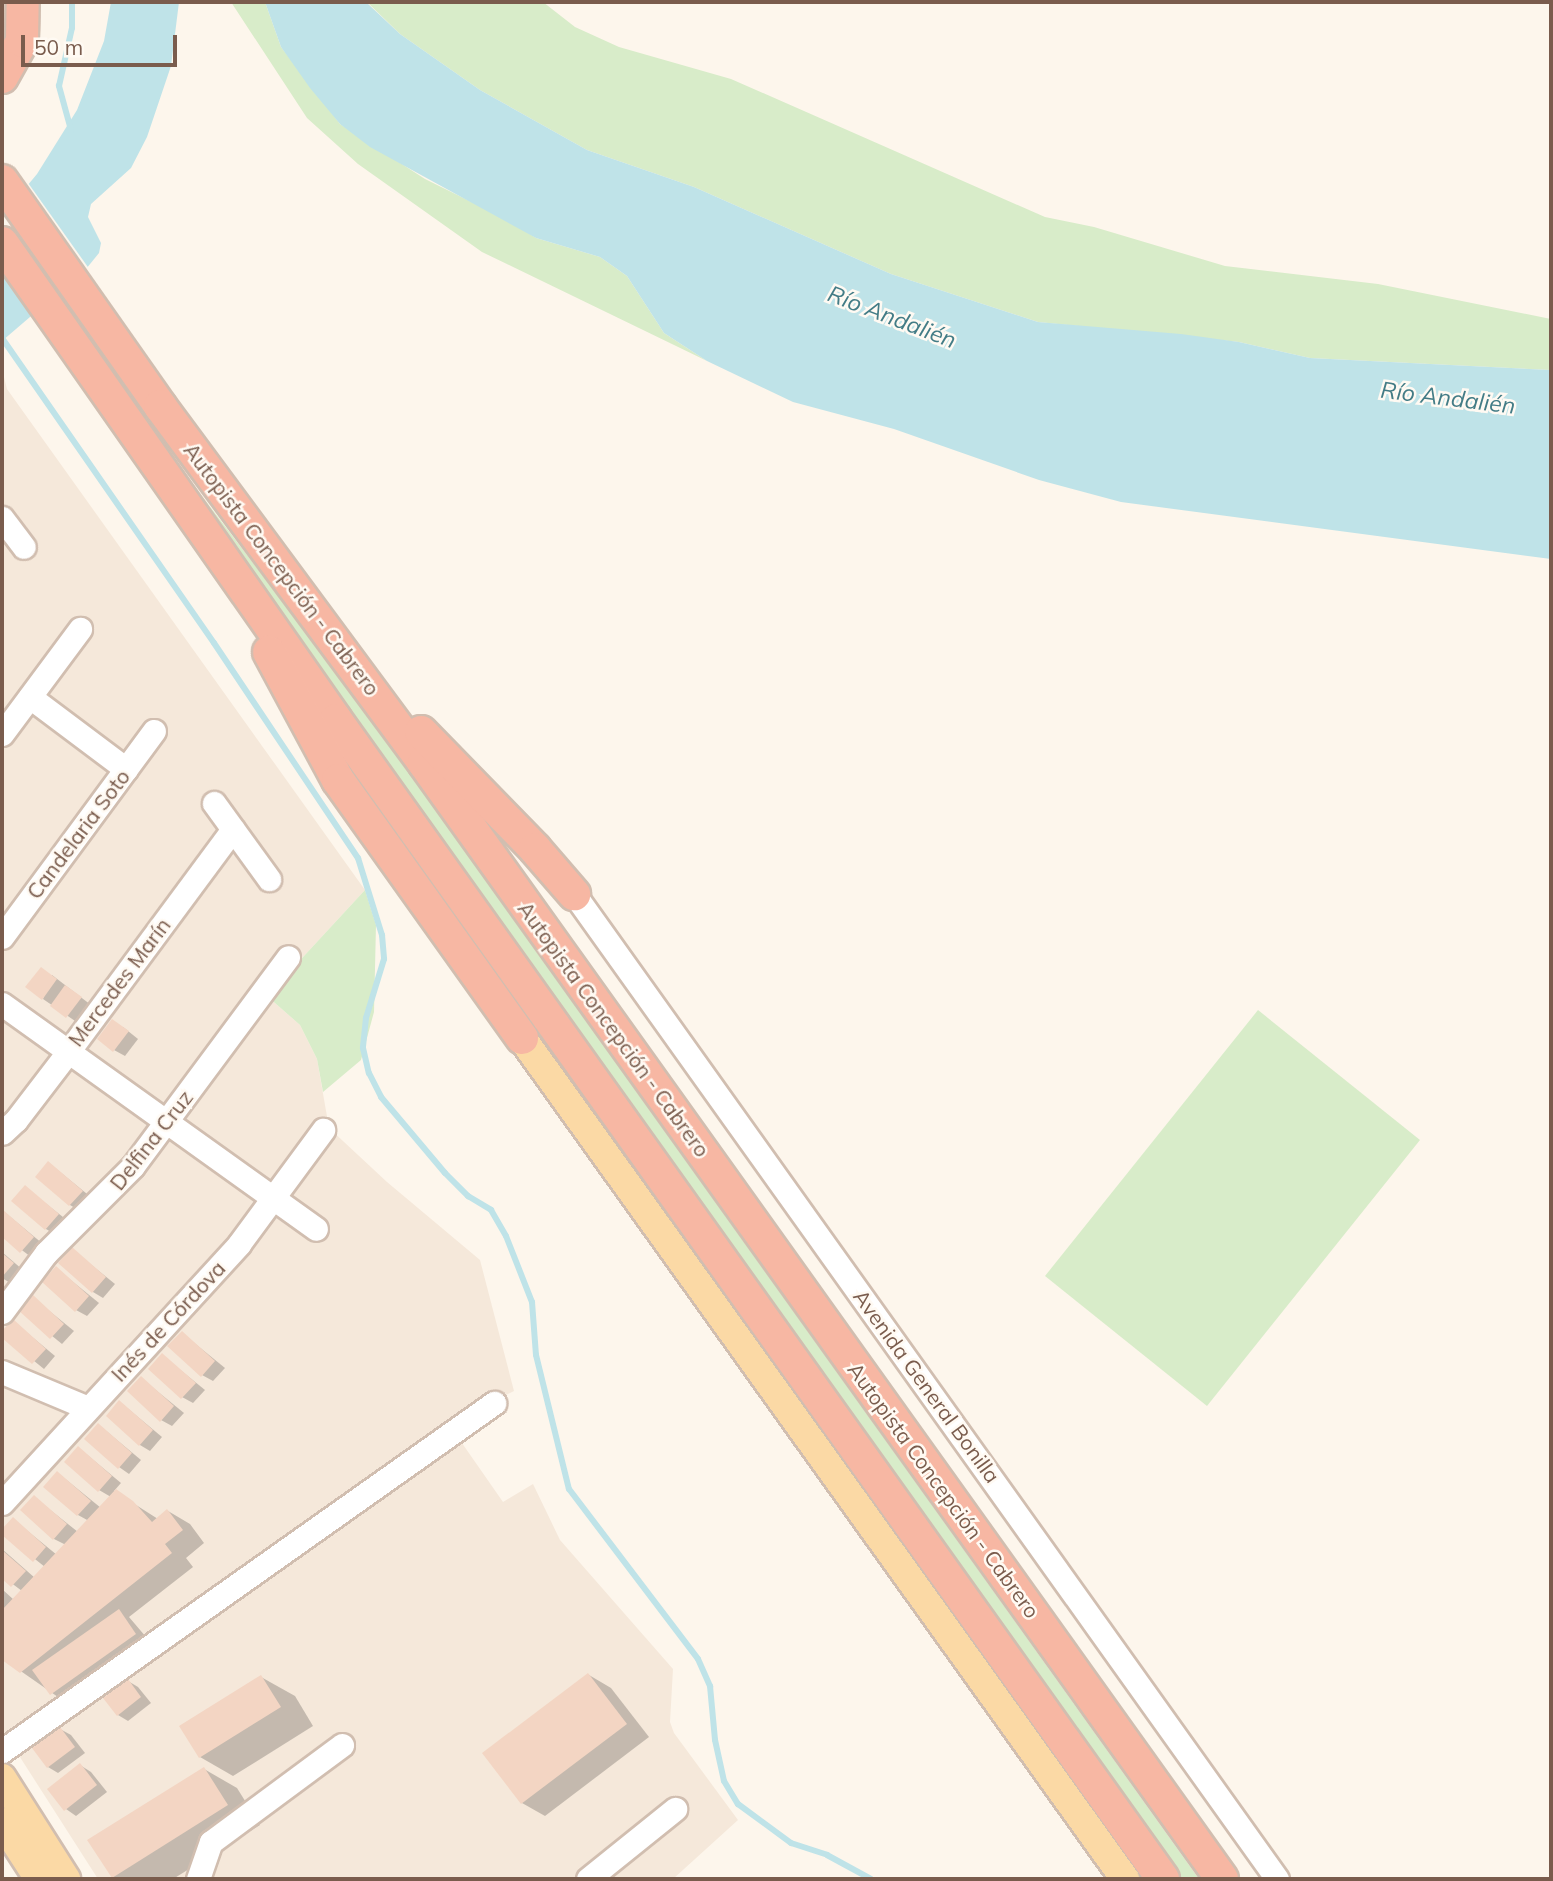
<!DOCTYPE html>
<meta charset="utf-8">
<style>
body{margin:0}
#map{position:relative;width:1553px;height:1881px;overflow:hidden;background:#fdf6ec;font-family:Mulish,sans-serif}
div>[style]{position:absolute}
.residential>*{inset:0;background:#f5e8da}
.green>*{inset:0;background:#d8ecc9}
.water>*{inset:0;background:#bfe3e8}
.pier>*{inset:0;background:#fdf6ec}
.shadow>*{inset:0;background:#0003}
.stream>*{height:6px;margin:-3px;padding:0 3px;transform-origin:3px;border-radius:3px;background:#bfe3e8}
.building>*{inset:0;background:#f3d5c3}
.roads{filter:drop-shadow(2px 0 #d1beb0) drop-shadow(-2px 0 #d1beb0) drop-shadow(0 2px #d1beb0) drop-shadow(0 -2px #d1beb0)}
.minor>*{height:23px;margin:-11.5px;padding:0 11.5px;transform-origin:11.5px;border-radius:11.5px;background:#fff}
.major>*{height:28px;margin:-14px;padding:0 14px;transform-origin:14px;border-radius:14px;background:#fbd9a5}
.highway>*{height:32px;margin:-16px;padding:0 16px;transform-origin:16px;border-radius:16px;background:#f7b7a3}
span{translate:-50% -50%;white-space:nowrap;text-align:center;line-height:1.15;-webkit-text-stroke:5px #fffaf3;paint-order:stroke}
.street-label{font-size:21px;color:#7a5c4d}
.water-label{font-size:23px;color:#437c86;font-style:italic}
.frame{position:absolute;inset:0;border:4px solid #7a5c4d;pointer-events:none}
.scale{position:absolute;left:21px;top:35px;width:156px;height:32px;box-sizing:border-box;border:4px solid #7a5c4d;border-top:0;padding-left:9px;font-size:21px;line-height:24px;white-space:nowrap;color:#7a5c4d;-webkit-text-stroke:5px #fffaf3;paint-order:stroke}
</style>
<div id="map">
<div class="residential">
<div style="clip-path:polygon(2px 369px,7px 389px,365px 890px,267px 996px,300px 1025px,317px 1059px,329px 1128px,387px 1182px,480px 1260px,514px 1391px,448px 1423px,503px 1502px,533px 1484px,560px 1540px,673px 1669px,670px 1722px,674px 1733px,738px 1820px,673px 1879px,98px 1879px,2px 1729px)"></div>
</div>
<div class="green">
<div style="clip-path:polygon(231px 2px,265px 2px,281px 47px,340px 124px,425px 179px,512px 222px,536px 238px,600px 257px,627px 276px,664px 333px,707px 361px,482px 252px,358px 164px,307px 118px)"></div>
<div style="clip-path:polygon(367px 2px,543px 2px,575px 27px,619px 47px,731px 79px,1045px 217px,1094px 227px,1225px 266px,1378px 284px,1551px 319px,1551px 370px,1310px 358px,1239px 342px,1038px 322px,891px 274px,694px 187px,587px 150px,480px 90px,400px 34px)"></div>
<div style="clip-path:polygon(130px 402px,342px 679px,1199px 1879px,1180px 1879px,329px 688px)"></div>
<div style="clip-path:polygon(365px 890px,376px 925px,374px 1012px,361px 1060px,323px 1092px,317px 1059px,300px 1025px,267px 996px)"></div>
<div style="clip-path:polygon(1258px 1010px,1420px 1140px,1207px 1406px,1045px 1276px)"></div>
</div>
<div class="water">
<div style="clip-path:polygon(111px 2px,179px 2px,171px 66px,147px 137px,131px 168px,91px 204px,88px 217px,101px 243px,99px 253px,86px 269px,2px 341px,2px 216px,37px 174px,77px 110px,104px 41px)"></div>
<div style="clip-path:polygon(265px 2px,366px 2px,400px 34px,480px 90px,587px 150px,694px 187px,891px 274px,1038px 322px,1181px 334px,1239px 342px,1310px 358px,1551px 370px,1551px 559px,1121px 502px,1039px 480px,894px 429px,793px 402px,707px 361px,664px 333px,627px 276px,600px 257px,536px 238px,370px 147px,340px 124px,310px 88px,281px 47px)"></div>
</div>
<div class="pier">
<div style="clip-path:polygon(26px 180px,90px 270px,33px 318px,2px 274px,2px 211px)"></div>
</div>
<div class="shadow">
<div style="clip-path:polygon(52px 975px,91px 1005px,78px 1023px,43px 999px)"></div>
<div style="clip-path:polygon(123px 1027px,138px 1039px,125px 1056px,114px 1050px)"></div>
<div style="clip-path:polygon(49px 1163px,92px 1198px,80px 1211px,70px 1205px)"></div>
<div style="clip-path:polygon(25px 1187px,68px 1221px,56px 1235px,46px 1229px)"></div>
<div style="clip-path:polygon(2px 1210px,43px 1244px,31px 1257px,2px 1235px)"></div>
<div style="clip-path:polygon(73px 1250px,115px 1284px,103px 1298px,93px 1292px)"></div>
<div style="clip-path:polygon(2px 1252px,23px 1270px,12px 1284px,2px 1278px)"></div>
<div style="clip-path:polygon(56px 1268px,99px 1303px,87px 1316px,76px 1310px)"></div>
<div style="clip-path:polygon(31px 1296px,74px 1331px,62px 1344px,19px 1309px)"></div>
<div style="clip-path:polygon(13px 1321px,55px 1356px,44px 1369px,2px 1335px)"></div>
<div style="clip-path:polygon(182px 1333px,225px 1368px,213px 1381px,202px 1375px)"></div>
<div style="clip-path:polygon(162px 1355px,205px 1390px,193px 1403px,182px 1397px)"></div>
<div style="clip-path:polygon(141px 1378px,184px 1413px,172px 1426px,161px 1420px)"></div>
<div style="clip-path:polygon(120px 1402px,162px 1437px,150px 1451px,140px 1445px)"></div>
<div style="clip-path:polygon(99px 1425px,141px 1460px,129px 1474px,119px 1467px)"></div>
<div style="clip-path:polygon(79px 1448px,121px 1483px,114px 1491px,158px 1519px,168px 1511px,190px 1524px,204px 1543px,186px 1558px,193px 1567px,129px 1617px,152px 1644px,68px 1704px,2px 1658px,2px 1589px,14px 1600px,22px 1591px,2px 1576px,2px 1549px,35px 1578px,45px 1567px,2px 1533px,13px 1519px,57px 1555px,66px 1545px,54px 1539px,34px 1497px,78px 1532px,89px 1521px,78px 1515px,58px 1473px,101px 1508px,111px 1497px,99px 1490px)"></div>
<div style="clip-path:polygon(589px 1675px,611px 1688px,649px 1737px,545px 1816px,522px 1803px,484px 1753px)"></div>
<div style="clip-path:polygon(261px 1677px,295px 1696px,313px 1726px,233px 1776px,200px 1757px)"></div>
<div style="clip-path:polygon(128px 1681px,138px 1687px,151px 1703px,128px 1721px,118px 1715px)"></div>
<div style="clip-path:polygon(60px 1729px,71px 1735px,85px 1753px,58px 1773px,48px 1767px)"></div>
<div style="clip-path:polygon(80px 1765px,91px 1772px,107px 1792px,76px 1816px,66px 1809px)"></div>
<div style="clip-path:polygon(204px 1769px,237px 1788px,260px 1825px,173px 1879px,113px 1877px)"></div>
</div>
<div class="stream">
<div style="left:71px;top:130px;width:46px;rotate:-105.3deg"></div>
<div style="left:59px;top:86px;width:59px;rotate:-77.4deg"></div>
<div style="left:72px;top:28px;width:26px;rotate:-90deg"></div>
<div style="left:2px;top:338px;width:371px;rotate:55.2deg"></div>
<div style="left:214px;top:643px;width:259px;rotate:56.2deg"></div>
<div style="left:358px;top:858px;width:81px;rotate:72.7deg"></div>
<div style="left:382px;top:935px;width:24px;rotate:85deg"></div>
<div style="left:384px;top:959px;width:62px;rotate:107deg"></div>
<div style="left:366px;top:1018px;width:30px;rotate:96deg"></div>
<div style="left:363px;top:1048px;width:26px;rotate:77deg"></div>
<div style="left:369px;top:1073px;width:27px;rotate:63deg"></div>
<div style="left:381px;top:1097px;width:99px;rotate:49.9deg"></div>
<div style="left:445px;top:1173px;width:33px;rotate:45deg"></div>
<div style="left:468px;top:1196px;width:27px;rotate:31deg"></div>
<div style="left:491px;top:1210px;width:30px;rotate:60deg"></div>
<div style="left:506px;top:1236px;width:71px;rotate:68.5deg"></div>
<div style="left:532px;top:1302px;width:53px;rotate:85.7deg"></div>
<div style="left:536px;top:1355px;width:138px;rotate:76.2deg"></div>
<div style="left:569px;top:1489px;width:213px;rotate:52.8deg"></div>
<div style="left:698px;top:1659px;width:30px;rotate:66deg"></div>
<div style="left:710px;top:1686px;width:54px;rotate:84.7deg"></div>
<div style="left:715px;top:1740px;width:42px;rotate:77.6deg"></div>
<div style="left:724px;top:1781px;width:27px;rotate:59deg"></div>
<div style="left:738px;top:1804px;width:66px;rotate:36.3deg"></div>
<div style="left:791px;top:1843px;width:38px;rotate:18deg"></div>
<div style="left:827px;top:1855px;width:50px;rotate:28.6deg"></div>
</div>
<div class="building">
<div style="clip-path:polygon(41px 967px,57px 979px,42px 1000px,25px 987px)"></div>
<div style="clip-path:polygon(65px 985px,82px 997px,66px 1018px,50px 1006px)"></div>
<div style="clip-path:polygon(112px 1019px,129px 1031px,113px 1052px,97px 1039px)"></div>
<div style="clip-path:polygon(48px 1161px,83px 1191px,69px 1206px,35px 1177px)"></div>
<div style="clip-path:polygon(25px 1185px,59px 1214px,45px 1230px,11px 1201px)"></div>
<div style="clip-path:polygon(2px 1209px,34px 1237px,20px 1253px,2px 1237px)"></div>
<div style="clip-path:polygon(72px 1247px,106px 1277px,92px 1293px,58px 1263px)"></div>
<div style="clip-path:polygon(2px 1253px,14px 1263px,2px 1277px)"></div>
<div style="clip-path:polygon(56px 1266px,89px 1296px,75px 1312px,42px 1282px)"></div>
<div style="clip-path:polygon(31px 1293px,64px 1324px,50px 1339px,17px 1309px)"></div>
<div style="clip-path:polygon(13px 1319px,46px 1349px,32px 1364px,2px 1338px,2px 1331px)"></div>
<div style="clip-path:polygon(182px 1331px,215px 1361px,201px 1377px,167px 1346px)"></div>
<div style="clip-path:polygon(162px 1353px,196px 1383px,181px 1399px,148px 1369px)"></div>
<div style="clip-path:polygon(141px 1376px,174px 1406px,160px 1422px,127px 1391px)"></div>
<div style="clip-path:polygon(119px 1400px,153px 1430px,139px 1446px,106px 1416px)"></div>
<div style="clip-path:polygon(98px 1423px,132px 1453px,118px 1469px,84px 1439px)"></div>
<div style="clip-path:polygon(78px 1446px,112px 1476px,98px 1492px,64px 1462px)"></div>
<div style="clip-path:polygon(57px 1471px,91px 1501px,77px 1516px,43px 1487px)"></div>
<div style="clip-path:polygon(116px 1489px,133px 1501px,152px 1522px,167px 1509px,183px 1530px,165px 1544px,172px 1553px,20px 1673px,2px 1660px,2px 1610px)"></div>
<div style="clip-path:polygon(34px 1495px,67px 1524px,53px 1540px,20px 1510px)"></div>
<div style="clip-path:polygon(13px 1517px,46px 1547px,33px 1562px,2px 1535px,2px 1529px)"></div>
<div style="clip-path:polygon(2px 1550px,26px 1571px,11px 1587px,2px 1579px)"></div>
<div style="clip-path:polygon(119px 1609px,136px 1634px,50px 1695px,32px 1670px)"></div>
<div style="clip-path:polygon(588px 1673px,627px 1724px,521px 1804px,482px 1753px)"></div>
<div style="clip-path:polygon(261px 1675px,281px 1707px,199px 1758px,179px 1726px)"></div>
<div style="clip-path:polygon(128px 1679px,141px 1697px,117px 1716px,103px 1698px)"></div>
<div style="clip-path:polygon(60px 1727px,75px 1747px,47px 1768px,32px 1748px)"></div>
<div style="clip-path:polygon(80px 1763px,97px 1785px,64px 1811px,47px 1789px)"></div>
<div style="clip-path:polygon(204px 1767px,228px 1805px,112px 1878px,87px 1840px)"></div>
</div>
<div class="roads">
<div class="minor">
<div style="left:2px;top:518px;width:36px;rotate:53deg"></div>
<div style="left:30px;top:697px;width:120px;rotate:36.9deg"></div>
<div style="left:2px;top:734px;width:131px;rotate:-53.4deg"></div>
<div style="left:214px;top:803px;width:94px;rotate:54.1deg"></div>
<div style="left:574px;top:894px;width:1210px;rotate:54.48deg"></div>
<div style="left:2px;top:937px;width:256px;rotate:-53.6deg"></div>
<div style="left:2px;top:1004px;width:386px;rotate:35.6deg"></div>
<div style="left:2px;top:1133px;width:19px;rotate:-43deg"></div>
<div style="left:16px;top:1120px;width:86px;rotate:-52.6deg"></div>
<div style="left:68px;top:1052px;width:277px;rotate:-53.5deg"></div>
<div style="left:2px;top:1312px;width:74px;rotate:-53.3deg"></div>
<div style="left:46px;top:1253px;width:123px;rotate:-45deg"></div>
<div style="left:133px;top:1166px;width:260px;rotate:-53.4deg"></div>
<div style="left:2px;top:1372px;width:93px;rotate:22.7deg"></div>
<div style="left:2px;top:1503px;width:351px;rotate:-47.5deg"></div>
<div style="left:239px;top:1244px;width:142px;rotate:-53.6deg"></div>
<div style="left:2px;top:1751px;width:603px;rotate:-35.27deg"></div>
<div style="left:198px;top:1879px;width:39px;rotate:-71deg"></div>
<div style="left:211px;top:1842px;width:163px;rotate:-36.5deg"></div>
<div style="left:588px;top:1879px;width:112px;rotate:-38.8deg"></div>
</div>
<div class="major">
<div style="left:522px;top:1038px;width:1035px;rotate:54.36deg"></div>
<div style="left:2px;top:1778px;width:120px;rotate:57.6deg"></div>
<div style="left:2px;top:1822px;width:68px;rotate:57deg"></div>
</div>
<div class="highway">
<div style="left:2px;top:77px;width:41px;rotate:-60.9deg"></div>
<div style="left:22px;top:41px;width:39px;rotate:-89deg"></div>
<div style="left:2px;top:181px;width:275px;rotate:54.9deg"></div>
<div style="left:160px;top:406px;width:444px;rotate:53.5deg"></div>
<div style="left:424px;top:763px;width:1372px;rotate:54.43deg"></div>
<div style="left:2px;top:243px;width:582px;rotate:55deg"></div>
<div style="left:336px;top:720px;width:1424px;rotate:54.49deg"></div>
<div style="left:269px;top:652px;width:145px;rotate:61.7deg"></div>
<div style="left:338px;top:780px;width:317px;rotate:54.5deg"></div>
<div style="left:421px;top:732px;width:163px;rotate:45.7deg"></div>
<div style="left:535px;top:849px;width:60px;rotate:49.1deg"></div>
</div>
</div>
<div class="street-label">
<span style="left:282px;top:569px;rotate:53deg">Autopista Concepción - Cabrero</span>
<span style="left:78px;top:834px;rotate:-53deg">Candelaria Soto</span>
<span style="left:119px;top:982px;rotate:-53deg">Mercedes Marín</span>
<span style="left:614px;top:1029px;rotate:54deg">Autopista Concepción - Cabrero</span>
<span style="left:151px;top:1140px;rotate:-52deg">Delfina Cruz</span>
<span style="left:168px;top:1321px;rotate:-47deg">Inés de Córdova</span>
<span style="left:927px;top:1386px;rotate:54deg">Avenida General Bonilla</span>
<span style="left:944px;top:1490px;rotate:54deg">Autopista Concepción - Cabrero</span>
</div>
<div class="water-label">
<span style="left:892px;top:317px;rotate:21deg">Río Andalién</span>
<span style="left:1448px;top:398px;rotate:7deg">Río Andalién</span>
</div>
<div class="frame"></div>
<div class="scale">50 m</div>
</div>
